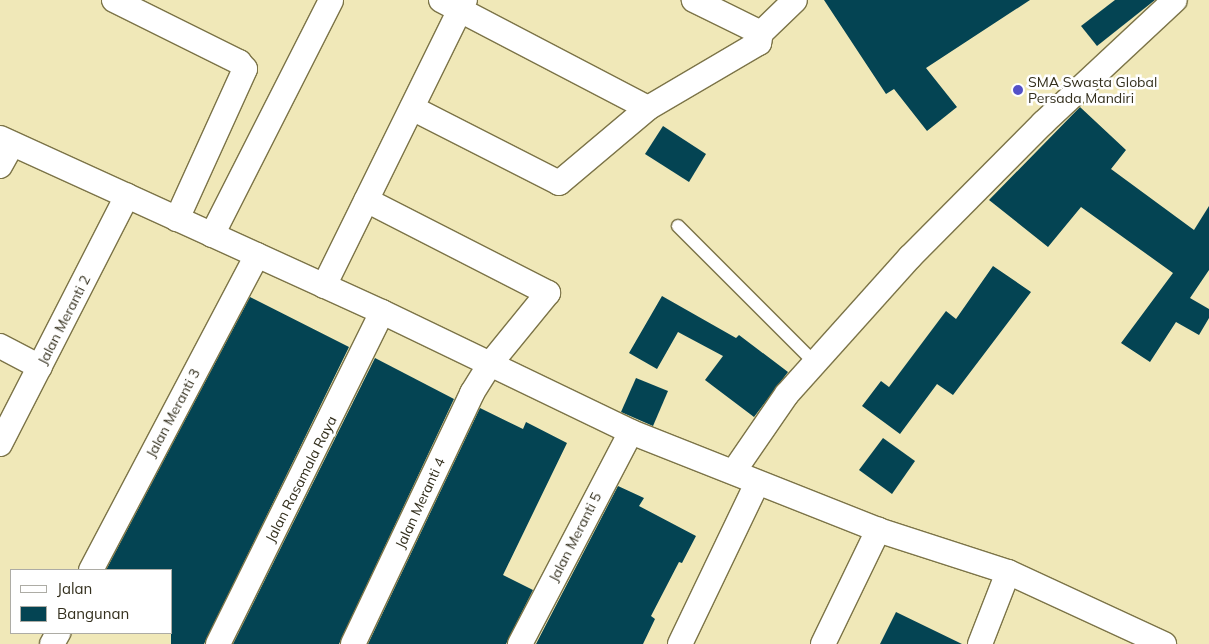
<!DOCTYPE html>
<style>
body{margin:0}
#map{position:relative;width:1209px;height:644px;overflow:hidden;background:#f0e8b8;font-family:Mulish,sans-serif}
div>[style]{position:absolute}
.building>*{inset:0;background:#044453}
.roads{filter:drop-shadow(1px 0 #7c7448) drop-shadow(-1px 0 #7c7448) drop-shadow(0 1px #7c7448) drop-shadow(0 -1px #7c7448)}
.lane>*{height:12px;margin:-6px;padding:0 6px;transform-origin:6px;border-radius:6px;background:#fff}
.street>*{height:24px;margin:-12px;padding:0 12px;transform-origin:12px;border-radius:12px;background:#fff}
.dots>*{width:14px;height:14px;translate:-50% -50%;box-sizing:border-box;border:2px solid #fff;border-radius:50%}
span{translate:-50% -50%;white-space:nowrap;text-align:center;line-height:1.15;-webkit-text-stroke:5px #fff;paint-order:stroke}
.poi-label{font-size:14px;color:#332f1d}
.left{translate:0 -50%;text-align:left}
.street-label{font-size:14px;color:#332f1d}
.legend{position:absolute;left:10px;top:569px;width:162px;height:65px;box-sizing:border-box;background:#fff;border:1px solid #adaca5;margin:0;padding:6px 9px;list-style:none;font-size:15px;color:#332f1d}
.legend li{display:flex;align-items:center;gap:10px;height:25px}
.legend b{width:25px;border:1px solid #adaca5}
</style>
<div id="map">
<div class="building">
<div style="clip-path:polygon(824px 0,1030px 0,926px 68px,957px 107px,927px 131px,894px 89px,886px 94px)"></div>
<div style="clip-path:polygon(1115px 0,1155px 0,1097px 46px,1081px 26px)"></div>
<div style="clip-path:polygon(1080px 107px,1126px 150px,1111px 169px,1194px 230px,1209px 206px,1209px 270px,1190px 298px,1209px 309px,1209px 318px,1199px 335px,1176px 322px,1150px 362px,1121px 343px,1173px 273px,1081px 207px,1048px 247px,989px 200px)"></div>
<div style="clip-path:polygon(663px 126px,706px 154px,689px 182px,645px 154px)"></div>
<div style="clip-path:polygon(993px 266px,1031px 292px,953px 395px,937px 384px,900px 434px,862px 406px,881px 381px,889px 387px,946px 311px,956px 319px)"></div>
<div style="clip-path:polygon(662px 296px,736px 338px,739px 335px,788px 372px,754px 417px,705px 380px,723px 356px,678px 332px,657px 369px,629px 353px)"></div>
<div style="clip-path:polygon(250px 297px,349px 347px,204px 644px,171px 644px,171px 570px,106px 570px)"></div>
<div style="clip-path:polygon(375px 358px,454px 399px,339px 644px,233px 644px)"></div>
<div style="clip-path:polygon(636px 378px,668px 391px,653px 426px,621px 412px)"></div>
<div style="clip-path:polygon(480px 408px,523px 429px,526px 422px,567px 443px,503px 575px,533px 590px,506px 644px,368px 644px)"></div>
<div style="clip-path:polygon(883px 438px,915px 461px,892px 494px,859px 470px)"></div>
<div style="clip-path:polygon(618px 486px,644px 498px,639px 506px,696px 536px,682px 563px,679px 562px,651px 616px,655px 619px,643px 644px,536px 644px)"></div>
<div style="clip-path:polygon(896px 612px,962px 644px,880px 644px)"></div>
</div>
<div class="roads">
<div class="lane">
<div style="left:678px;top:226px;width:192px;rotate:45deg"></div>
</div>
<div class="street">
<div style="left:114px;top:0;width:140px;rotate:26.4deg"></div>
<div style="left:239px;top:62px;width:9px;rotate:49deg"></div>
<div style="left:245px;top:69px;width:165px;rotate:114.4deg"></div>
<div style="left:441px;top:0;width:233px;rotate:27.6deg"></div>
<div style="left:761px;top:33px;width:47px;rotate:-44.1deg"></div>
<div style="left:412px;top:108px;width:165px;rotate:27deg"></div>
<div style="left:559px;top:183px;width:116px;rotate:-40.1deg"></div>
<div style="left:648px;top:108px;width:129px;rotate:-30.4deg"></div>
<div style="left:759px;top:43px;width:10px;rotate:-79deg"></div>
<div style="left:761px;top:33px;width:75px;rotate:-153.8deg"></div>
<div style="left:0;top:138px;width:420px;rotate:24.5deg"></div>
<div style="left:382px;top:312px;width:276px;rotate:25.7deg"></div>
<div style="left:631px;top:432px;width:266px;rotate:21.6deg"></div>
<div style="left:878px;top:530px;width:137px;rotate:17.9deg"></div>
<div style="left:1008px;top:572px;width:172px;rotate:24.8deg"></div>
<div style="left:0;top:166px;width:25px;rotate:-61deg"></div>
<div style="left:212px;top:235px;width:263px;rotate:-63.1deg"></div>
<div style="left:324px;top:286px;width:319px;rotate:-63.8deg"></div>
<div style="left:0;top:346px;width:45px;rotate:27.7deg"></div>
<div style="left:0;top:444px;width:279px;rotate:-62.9deg"></div>
<div style="left:734px;top:471px;width:93px;rotate:-55.5deg"></div>
<div style="left:787px;top:394px;width:184px;rotate:-48.1deg"></div>
<div style="left:910px;top:257px;width:189px;rotate:-45.2deg"></div>
<div style="left:1043px;top:123px;width:180px;rotate:-43deg"></div>
<div style="left:91px;top:570px;width:356px;rotate:-62.2deg"></div>
<div style="left:52px;top:644px;width:13px;rotate:-61deg"></div>
<div style="left:218px;top:644px;width:370px;rotate:-63.7deg"></div>
<div style="left:353px;top:644px;width:278px;rotate:-64.6deg"></div>
<div style="left:472px;top:393px;width:34px;rotate:-58deg"></div>
<div style="left:490px;top:364px;width:92px;rotate:-50.8deg"></div>
<div style="left:548px;top:293px;width:204px;rotate:-152.9deg"></div>
<div style="left:520px;top:644px;width:239px;rotate:-62.4deg"></div>
<div style="left:680px;top:644px;width:178px;rotate:-64.4deg"></div>
<div style="left:823px;top:644px;width:127px;rotate:-64.2deg"></div>
<div style="left:980px;top:644px;width:77px;rotate:-68.7deg"></div>
</div>
</div>
<div class="dots">
<div style="left:1018px;top:90px;background:#5451c8"></div>
</div>
<div class="poi-label">
<span class="left" style="left:1028px;top:90px">SMA Swasta Global<br>Persada Mandiri</span>
</div>
<div class="street-label">
<span style="left:64px;top:320px;rotate:-63deg">Jalan Meranti 2</span>
<span style="left:173px;top:413px;rotate:-62deg">Jalan Meranti 3</span>
<span style="left:301px;top:479px;rotate:-63deg">Jalan Rasamala Raya</span>
<span style="left:420px;top:503px;rotate:-65deg">Jalan Meranti 4</span>
<span style="left:575px;top:537px;rotate:-63deg">Jalan Meranti 5</span>
</div>
<ul class="legend">
<li><b style="height:6px;background:#fff"></b>Jalan</li>
<li><b style="height:14px;background:#044453"></b>Bangunan</li>
</ul>
</div>
